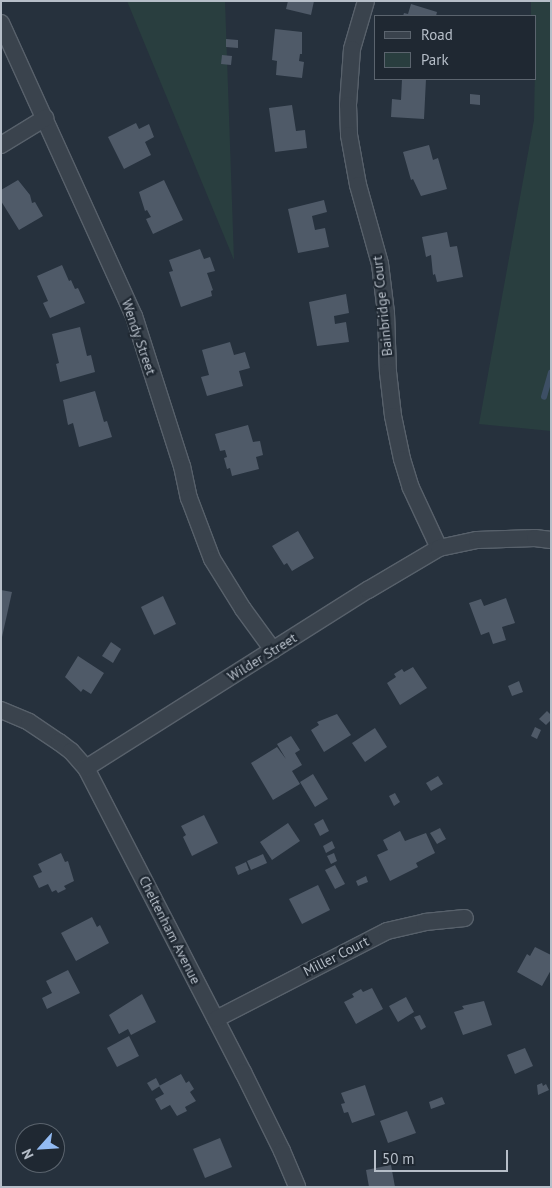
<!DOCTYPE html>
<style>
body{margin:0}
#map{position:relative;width:552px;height:1188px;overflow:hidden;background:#26313d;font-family:"PT Sans",sans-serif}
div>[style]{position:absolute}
.green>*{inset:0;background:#293e3f}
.stream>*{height:5.5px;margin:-2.75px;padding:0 2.75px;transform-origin:2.75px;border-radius:2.75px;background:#3d4f65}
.building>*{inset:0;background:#4f5a68}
.roads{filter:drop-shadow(1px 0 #58616b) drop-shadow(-1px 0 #58616b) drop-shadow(0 1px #58616b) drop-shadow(0 -1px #58616b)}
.street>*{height:16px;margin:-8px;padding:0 8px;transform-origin:8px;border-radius:8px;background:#3a434d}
span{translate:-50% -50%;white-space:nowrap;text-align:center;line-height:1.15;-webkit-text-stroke:4.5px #1f2832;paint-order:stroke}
.street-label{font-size:14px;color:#b6bec8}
.frame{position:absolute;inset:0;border:2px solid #b6bec8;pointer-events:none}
.legend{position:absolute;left:374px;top:15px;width:162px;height:65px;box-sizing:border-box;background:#1f2832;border:1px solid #5b646e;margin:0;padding:6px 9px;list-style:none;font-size:15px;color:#b6bec8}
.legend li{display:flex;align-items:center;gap:10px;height:25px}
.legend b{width:25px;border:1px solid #5b646e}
.north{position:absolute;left:15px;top:1123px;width:50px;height:50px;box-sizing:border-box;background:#1f2832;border:1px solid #5b646e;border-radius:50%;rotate:244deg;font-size:14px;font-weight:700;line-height:20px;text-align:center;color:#b6bec8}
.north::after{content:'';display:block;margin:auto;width:18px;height:22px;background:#92baf2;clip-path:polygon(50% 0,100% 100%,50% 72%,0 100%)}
.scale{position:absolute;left:374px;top:1150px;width:134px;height:22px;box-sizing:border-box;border:2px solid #b6bec8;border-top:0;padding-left:6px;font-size:15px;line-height:18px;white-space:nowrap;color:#b6bec8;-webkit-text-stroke:4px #1f2832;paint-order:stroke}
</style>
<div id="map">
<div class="green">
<div style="clip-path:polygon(127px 1px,225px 1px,234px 260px)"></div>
<div style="clip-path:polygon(531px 1px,551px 1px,551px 431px,479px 424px,534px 120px,536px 16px,531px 16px)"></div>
</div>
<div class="stream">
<div style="left:544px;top:397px;width:25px;rotate:-74deg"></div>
</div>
<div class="building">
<div style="clip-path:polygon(288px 1px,314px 1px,311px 15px,286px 9px)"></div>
<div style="clip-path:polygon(411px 4px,437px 12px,436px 16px,403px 16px,404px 13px,408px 14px)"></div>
<div style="clip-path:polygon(275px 29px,302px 32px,302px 54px,300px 54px,299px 61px,304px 62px,302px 78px,276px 75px,277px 61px,272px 60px)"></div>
<div style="clip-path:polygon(226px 39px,238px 40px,238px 48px,226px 47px)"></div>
<div style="clip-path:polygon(222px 55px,232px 56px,231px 65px,221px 64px)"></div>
<div style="clip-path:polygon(402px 79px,426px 79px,424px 119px,391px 117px,392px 99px,401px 100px)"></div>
<div style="clip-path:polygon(470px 94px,480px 95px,480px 105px,470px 104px)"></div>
<div style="clip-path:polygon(292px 105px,296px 131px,305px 130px,307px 148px,275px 152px,269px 108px)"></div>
<div style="clip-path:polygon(136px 123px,139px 129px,149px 124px,154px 137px,145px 142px,151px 155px,124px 169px,108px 137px)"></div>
<div style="clip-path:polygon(429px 145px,433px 160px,438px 158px,447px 189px,421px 196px,413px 179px,411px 180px,403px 152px)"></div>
<div style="clip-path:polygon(18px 180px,30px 195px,32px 203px,35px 202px,43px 216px,19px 230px,1px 201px,1px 190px)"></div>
<div style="clip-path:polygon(164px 180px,183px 220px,153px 234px,146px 219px,151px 217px,147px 210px,145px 211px,139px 192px)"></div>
<div style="clip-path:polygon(324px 200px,327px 212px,312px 216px,315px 230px,325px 228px,329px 247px,298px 253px,288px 209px)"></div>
<div style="clip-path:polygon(447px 232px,450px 247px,457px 246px,463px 277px,437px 282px,435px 274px,433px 275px,431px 255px,426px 257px,422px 237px)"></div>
<div style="clip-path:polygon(200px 249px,204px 259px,210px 257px,215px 271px,207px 273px,213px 290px,211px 291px,212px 296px,181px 307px,169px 272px,173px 271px,169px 260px)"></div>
<div style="clip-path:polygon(62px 265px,69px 281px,71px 280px,75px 289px,78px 288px,85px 303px,50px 318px,43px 303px,48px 301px,37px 276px)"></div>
<div style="clip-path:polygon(346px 294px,349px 313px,334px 316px,335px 324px,346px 322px,349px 342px,317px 346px,309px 302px)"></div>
<div style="clip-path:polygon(80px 327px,87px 356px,91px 355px,95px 372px,60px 382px,56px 364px,59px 363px,52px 334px)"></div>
<div style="clip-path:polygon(230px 342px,234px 355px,245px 352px,250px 368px,239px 371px,243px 386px,207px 396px,201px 377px,209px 375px,202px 350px)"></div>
<div style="clip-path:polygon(95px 391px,104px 422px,107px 421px,112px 437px,79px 447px,73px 423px,68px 425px,63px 400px)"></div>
<div style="clip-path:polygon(248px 425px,253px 442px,260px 441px,263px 455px,256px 457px,259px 469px,232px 476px,230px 468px,227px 469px,224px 458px,227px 457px,225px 450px,220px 451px,215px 434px)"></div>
<div style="clip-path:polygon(298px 531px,314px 558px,292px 571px,287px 563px,284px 565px,272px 546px)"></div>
<div style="clip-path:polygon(1px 590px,12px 592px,2px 637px,1px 637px)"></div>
<div style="clip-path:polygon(163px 596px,176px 624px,154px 635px,141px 607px)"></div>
<div style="clip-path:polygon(506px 598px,515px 623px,502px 627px,506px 640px,493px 644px,489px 632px,481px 635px,469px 603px,481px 599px,484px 606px)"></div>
<div style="clip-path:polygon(111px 642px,121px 649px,113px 663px,102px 656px)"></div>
<div style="clip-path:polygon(78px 656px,104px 673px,91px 694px,83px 689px,81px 692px,65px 677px)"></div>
<div style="clip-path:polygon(413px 667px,427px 688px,400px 705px,387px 683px,396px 677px,394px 674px,402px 669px,404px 672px)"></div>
<div style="clip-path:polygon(519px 681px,523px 692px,512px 696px,508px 686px)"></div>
<div style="clip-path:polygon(547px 711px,551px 715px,551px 720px,546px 725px,539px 719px)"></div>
<div style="clip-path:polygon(337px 714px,351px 735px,324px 752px,311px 730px,319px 725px,317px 722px)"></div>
<div style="clip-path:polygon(535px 727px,541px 730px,537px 739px,531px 736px)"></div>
<div style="clip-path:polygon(375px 728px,387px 747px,365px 762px,352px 743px)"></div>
<div style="clip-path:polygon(291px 736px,300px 750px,295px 753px,302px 765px,292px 771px,300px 784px,273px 800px,251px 763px,277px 747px,286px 759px,277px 744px)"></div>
<div style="clip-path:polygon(313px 774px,328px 799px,315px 807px,300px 782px)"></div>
<div style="clip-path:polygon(438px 776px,443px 784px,431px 791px,426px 783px)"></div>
<div style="clip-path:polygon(395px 793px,400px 802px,394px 806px,389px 796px)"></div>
<div style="clip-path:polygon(204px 815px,218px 843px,192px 856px,183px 837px,186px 835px,181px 826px)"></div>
<div style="clip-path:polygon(323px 819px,329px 831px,320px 836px,314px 824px)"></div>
<div style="clip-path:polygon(288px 823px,300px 841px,272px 860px,260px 842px)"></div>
<div style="clip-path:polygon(440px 828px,446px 839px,437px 844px,430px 833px)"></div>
<div style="clip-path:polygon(400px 831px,405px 841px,426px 833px,435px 853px,416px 863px,418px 867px,390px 881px,377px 855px,388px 850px,383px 840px)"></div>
<div style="clip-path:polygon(332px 841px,335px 848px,326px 853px,323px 846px)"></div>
<div style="clip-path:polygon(61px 853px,65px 862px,68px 861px,74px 881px,64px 886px,66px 889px,58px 893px,56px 890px,52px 892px,48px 884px,39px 888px,33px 876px,42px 872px,38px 864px)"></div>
<div style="clip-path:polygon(334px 853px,337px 861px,331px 864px,327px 856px)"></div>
<div style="clip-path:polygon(263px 854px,267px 863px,251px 870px,247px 861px)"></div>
<div style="clip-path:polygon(246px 862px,249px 870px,238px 875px,235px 867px)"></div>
<div style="clip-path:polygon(335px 865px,345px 884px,335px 889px,325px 870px)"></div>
<div style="clip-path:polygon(366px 876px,368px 882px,358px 886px,356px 881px)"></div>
<div style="clip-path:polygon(318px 885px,330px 910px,302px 924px,289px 899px)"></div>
<div style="clip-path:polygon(92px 917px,97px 927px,100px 925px,109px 943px,76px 961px,61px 933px)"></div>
<div style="clip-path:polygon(535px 947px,551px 955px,551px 970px,542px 986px,517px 972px,527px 954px,530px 956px)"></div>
<div style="clip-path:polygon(68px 970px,80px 993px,47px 1009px,42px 998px,52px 993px,46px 981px)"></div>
<div style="clip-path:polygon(372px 988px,383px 1009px,356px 1024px,344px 1002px,354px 997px,352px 994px,361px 989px,363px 992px)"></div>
<div style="clip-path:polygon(142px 994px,156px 1022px,131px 1035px,128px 1029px,119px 1034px,109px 1015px)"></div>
<div style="clip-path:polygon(406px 997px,414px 1012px,398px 1022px,389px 1006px)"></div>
<div style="clip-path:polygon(484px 1001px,492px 1025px,463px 1035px,454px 1012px,464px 1009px,462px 1006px)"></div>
<div style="clip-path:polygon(420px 1015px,426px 1027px,421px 1030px,414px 1017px)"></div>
<div style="clip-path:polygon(129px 1036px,139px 1056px,117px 1067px,107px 1048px)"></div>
<div style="clip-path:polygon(525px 1048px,533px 1066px,515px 1074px,507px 1055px)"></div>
<div style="clip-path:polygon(181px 1074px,186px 1083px,189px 1081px,194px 1089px,190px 1092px,196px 1101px,185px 1107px,187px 1111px,177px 1116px,170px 1105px,161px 1110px,155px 1099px,164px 1094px,159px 1086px)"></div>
<div style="clip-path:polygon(156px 1078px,160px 1086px,152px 1091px,147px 1083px)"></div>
<div style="clip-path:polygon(542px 1083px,543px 1086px,546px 1084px,549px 1090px,538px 1095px,537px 1085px)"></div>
<div style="clip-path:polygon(365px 1085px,375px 1115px,352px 1123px,348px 1112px,344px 1113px,341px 1104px,345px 1103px,341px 1093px)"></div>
<div style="clip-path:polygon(442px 1097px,445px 1104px,431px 1109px,429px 1102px)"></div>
<div style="clip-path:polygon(407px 1111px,416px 1133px,388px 1143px,380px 1121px)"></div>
<div style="clip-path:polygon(220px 1138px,232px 1167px,205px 1178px,193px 1149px)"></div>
<div style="clip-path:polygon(391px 1165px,395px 1187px,369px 1187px,366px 1170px)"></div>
</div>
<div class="roads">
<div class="street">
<div style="left:366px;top:1px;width:50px;rotate:106.3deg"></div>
<div style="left:352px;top:49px;width:56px;rotate:94.1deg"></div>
<div style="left:348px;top:105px;width:30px;rotate:88deg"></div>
<div style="left:349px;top:135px;width:51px;rotate:79.8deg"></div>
<div style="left:358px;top:185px;width:82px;rotate:74.4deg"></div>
<div style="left:380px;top:264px;width:49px;rotate:83deg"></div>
<div style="left:386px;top:313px;width:59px;rotate:88.1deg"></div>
<div style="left:388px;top:372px;width:44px;rotate:83.5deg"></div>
<div style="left:393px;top:416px;width:44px;rotate:78.2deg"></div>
<div style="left:402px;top:459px;width:30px;rotate:73deg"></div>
<div style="left:411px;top:488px;width:66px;rotate:65deg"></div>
<div style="left:1px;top:23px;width:322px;rotate:65.6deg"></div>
<div style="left:134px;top:316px;width:157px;rotate:72.3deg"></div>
<div style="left:182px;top:466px;width:33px;rotate:78deg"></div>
<div style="left:189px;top:498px;width:65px;rotate:69.3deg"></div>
<div style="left:212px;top:559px;width:59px;rotate:58.2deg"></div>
<div style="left:243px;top:609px;width:51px;rotate:53.8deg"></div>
<div style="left:1px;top:145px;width:52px;rotate:-31.5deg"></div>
<div style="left:1px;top:710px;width:30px;rotate:23deg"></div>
<div style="left:29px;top:722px;width:36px;rotate:34deg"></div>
<div style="left:59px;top:742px;width:15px;rotate:37deg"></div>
<div style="left:71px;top:751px;width:23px;rotate:49deg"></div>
<div style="left:86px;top:768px;width:342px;rotate:62.7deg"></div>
<div style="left:243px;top:1072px;width:88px;rotate:63.7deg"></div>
<div style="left:282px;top:1151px;width:39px;rotate:67deg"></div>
<div style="left:86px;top:768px;width:333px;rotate:-32.3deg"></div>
<div style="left:368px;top:590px;width:82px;rotate:-30.6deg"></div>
<div style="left:439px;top:548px;width:39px;rotate:-12deg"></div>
<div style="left:477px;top:540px;width:58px;rotate:-2deg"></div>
<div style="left:535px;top:538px;width:16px;rotate:7deg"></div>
<div style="left:216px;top:1019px;width:192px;rotate:-27.2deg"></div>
<div style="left:387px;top:931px;width:39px;rotate:-13deg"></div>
<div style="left:425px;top:922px;width:40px;rotate:-5.7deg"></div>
</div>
</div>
<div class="street-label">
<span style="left:382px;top:306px;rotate:-96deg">Bainbridge Court</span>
<span style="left:139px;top:337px;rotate:71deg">Wendy Street</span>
<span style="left:262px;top:657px;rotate:-32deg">Wilder Street</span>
<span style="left:170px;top:930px;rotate:63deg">Cheltenham Avenue</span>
<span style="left:336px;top:956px;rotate:-27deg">Miller Court</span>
</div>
<div class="frame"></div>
<ul class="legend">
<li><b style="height:6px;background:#3a434d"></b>Road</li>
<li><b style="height:14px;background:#293e3f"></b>Park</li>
</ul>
<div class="north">N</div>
<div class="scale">50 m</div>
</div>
